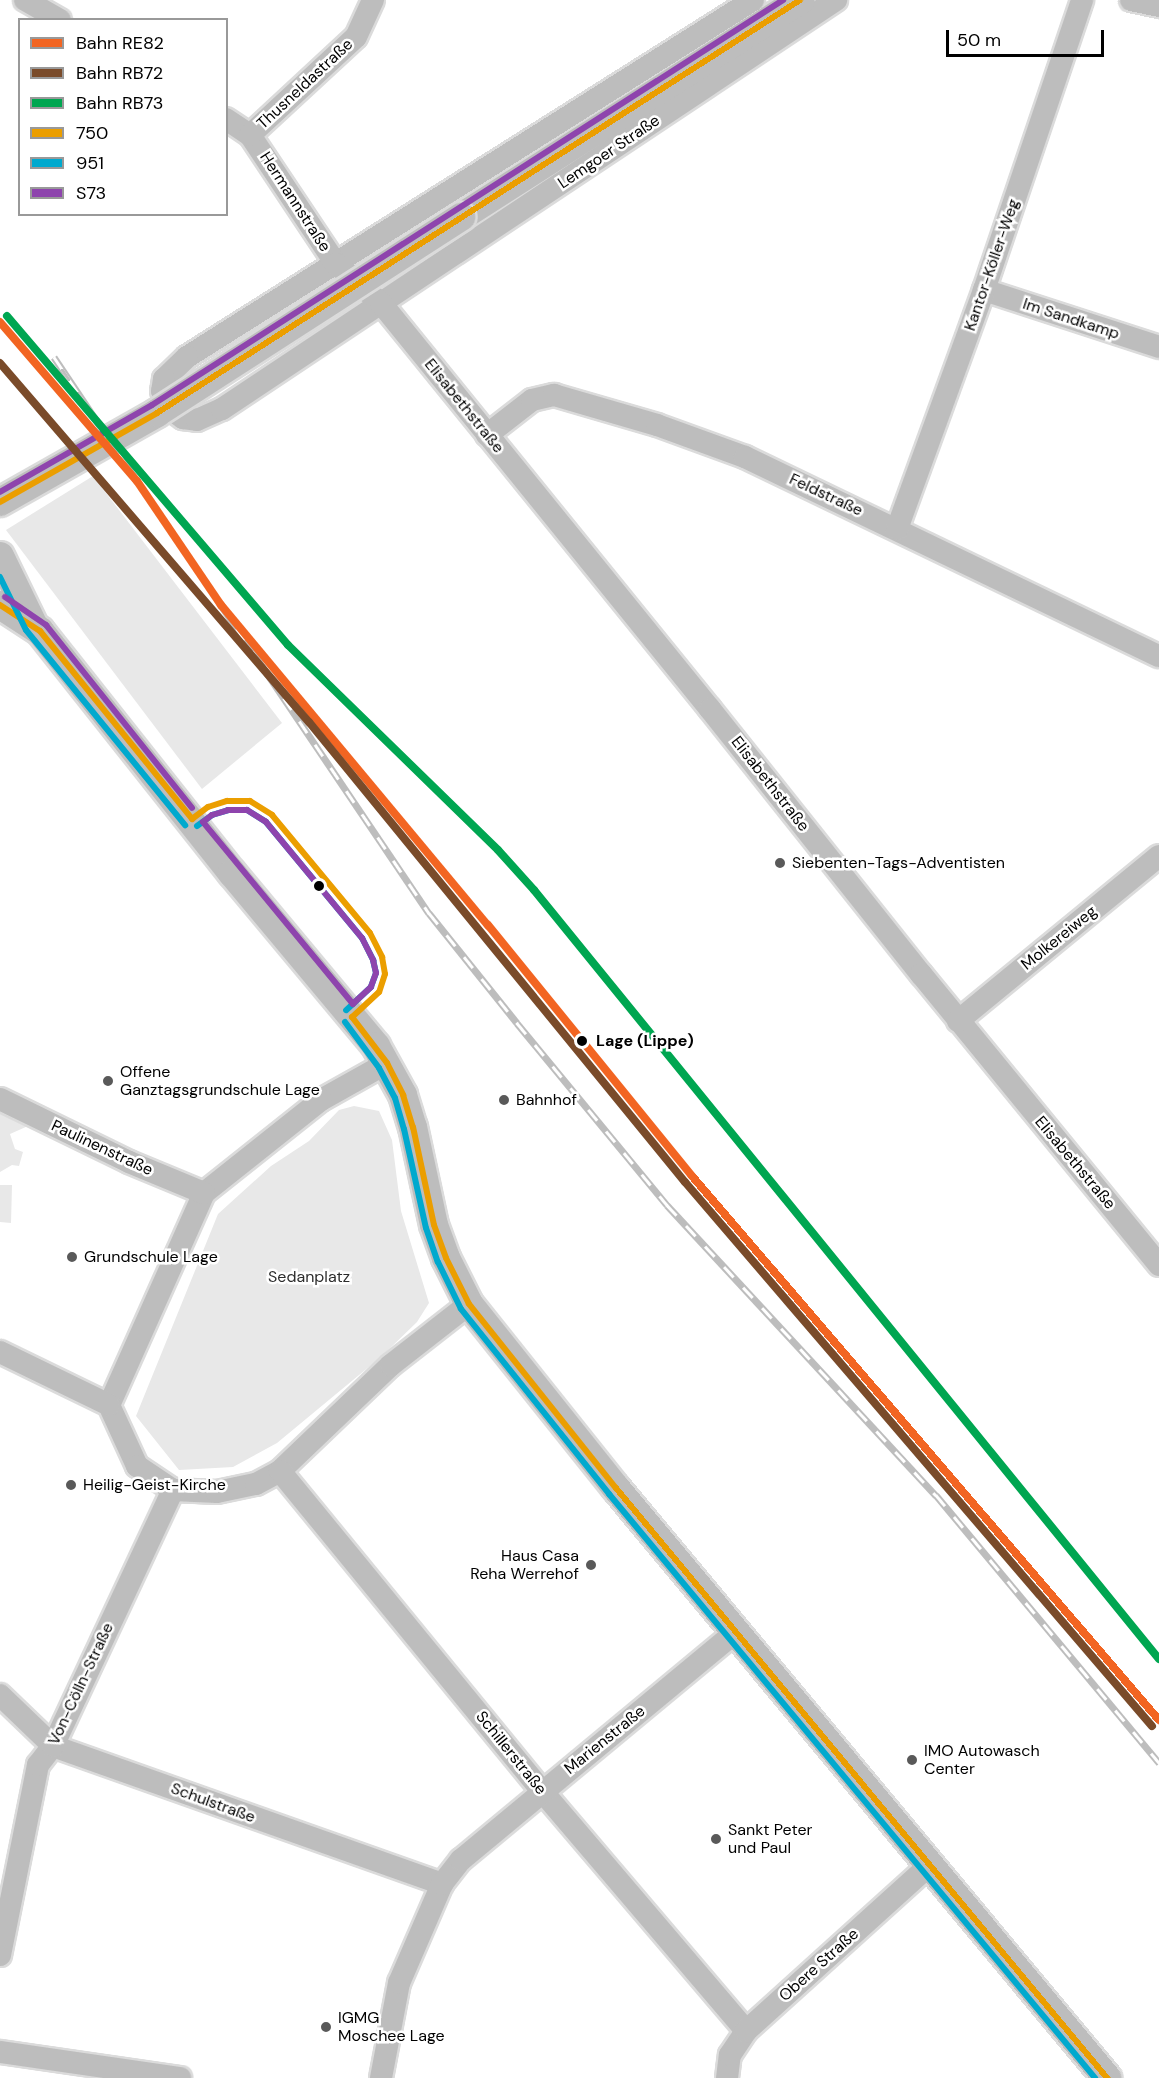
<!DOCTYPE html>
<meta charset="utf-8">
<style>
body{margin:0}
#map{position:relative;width:1159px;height:2078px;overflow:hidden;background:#fff;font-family:"DM Sans",sans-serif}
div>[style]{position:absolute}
.green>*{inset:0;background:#e8e8e8}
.roads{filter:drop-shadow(2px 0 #dbdbdb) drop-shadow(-2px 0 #dbdbdb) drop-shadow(0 2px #dbdbdb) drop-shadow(0 -2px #dbdbdb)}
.minor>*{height:22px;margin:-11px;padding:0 11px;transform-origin:11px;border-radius:11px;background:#bdbdbd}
.major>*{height:28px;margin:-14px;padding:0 14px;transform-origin:14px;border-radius:14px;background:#bdbdbd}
.rail>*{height:7px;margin-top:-3.5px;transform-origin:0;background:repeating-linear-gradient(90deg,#fff 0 14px,#bdbdbd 0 28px);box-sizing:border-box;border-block:2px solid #bdbdbd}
.bridges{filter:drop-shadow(2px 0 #dbdbdb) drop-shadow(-2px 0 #dbdbdb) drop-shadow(0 2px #dbdbdb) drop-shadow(0 -2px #dbdbdb)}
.major-bridge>*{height:28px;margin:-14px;padding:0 14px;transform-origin:14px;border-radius:14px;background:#bdbdbd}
.bus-1>*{height:6px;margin:-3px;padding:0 3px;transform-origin:3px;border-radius:3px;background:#eb9e00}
.bus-2>*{height:6px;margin:-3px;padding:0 3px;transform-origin:3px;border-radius:3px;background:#00a9ce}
.bus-3>*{height:6px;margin:-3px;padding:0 3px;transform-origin:3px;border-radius:3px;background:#8e44ad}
.rail-1>*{height:8px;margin:-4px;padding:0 4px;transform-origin:4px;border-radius:4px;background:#f26522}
.rail-2>*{height:8px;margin:-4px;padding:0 4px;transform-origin:4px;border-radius:4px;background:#7a4b2a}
.rail-3>*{height:8px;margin:-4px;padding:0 4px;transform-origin:4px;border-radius:4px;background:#00a651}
.dots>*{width:16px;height:16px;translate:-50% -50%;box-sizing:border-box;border:3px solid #fff;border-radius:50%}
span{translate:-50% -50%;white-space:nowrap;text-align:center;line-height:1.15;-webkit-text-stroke:5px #fff;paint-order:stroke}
.street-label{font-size:16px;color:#000}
.poi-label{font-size:16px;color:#000}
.left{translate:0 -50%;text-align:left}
.right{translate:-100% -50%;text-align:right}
.stop-label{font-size:16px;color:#000;font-weight:700}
.park-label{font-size:16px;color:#2c2c2c}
.legend{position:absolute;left:18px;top:18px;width:210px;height:198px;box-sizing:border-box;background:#fff;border:2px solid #999;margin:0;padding:8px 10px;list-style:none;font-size:18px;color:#000}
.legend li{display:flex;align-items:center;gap:12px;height:30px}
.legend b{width:30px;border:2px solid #999}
.scale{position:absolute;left:946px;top:30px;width:158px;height:27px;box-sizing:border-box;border:3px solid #000;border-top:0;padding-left:8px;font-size:18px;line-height:21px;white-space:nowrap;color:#000;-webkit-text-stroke:4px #fff;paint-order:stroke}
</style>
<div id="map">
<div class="green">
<div style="clip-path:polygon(93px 476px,282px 723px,202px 789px,6px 530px)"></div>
<div style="clip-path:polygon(354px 1106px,379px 1111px,392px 1140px,401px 1211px,429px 1303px,417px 1322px,382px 1356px,277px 1443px,233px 1467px,179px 1470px,136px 1416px,218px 1214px,271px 1166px,309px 1141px,339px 1110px)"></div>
<div style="clip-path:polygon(0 1113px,28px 1126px,10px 1134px,15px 1149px,23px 1152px,19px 1166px,12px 1165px,0 1172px)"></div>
<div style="clip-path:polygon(0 1185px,12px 1185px,11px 1223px,0 1222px)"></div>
</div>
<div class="roads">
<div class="minor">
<div style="left:25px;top:0;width:40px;rotate:29.7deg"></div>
<div style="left:753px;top:0;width:669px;rotate:147.76deg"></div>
<div style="left:187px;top:357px;width:32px;rotate:136deg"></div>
<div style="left:164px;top:379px;width:12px;rotate:99deg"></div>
<div style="left:162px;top:391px;width:21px;rotate:62deg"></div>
<div style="left:172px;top:410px;width:14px;rotate:36deg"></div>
<div style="left:183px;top:418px;width:14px;rotate:8deg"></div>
<div style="left:197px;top:420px;width:27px;rotate:-24deg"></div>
<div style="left:222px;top:409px;width:738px;rotate:-33.67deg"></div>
<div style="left:1131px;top:0;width:29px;rotate:12deg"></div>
<div style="left:226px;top:119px;width:29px;rotate:34deg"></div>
<div style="left:250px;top:135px;width:155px;rotate:56.3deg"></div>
<div style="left:336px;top:264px;width:13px;rotate:39deg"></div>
<div style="left:250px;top:135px;width:144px;rotate:-42.8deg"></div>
<div style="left:356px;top:37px;width:41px;rotate:-65.3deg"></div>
<div style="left:984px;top:290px;width:184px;rotate:18deg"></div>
<div style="left:370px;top:294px;width:14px;rotate:39deg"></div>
<div style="left:381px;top:303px;width:523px;rotate:50.98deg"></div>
<div style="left:710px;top:709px;width:339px;rotate:51.5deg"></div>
<div style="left:921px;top:974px;width:376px;rotate:50.7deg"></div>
<div style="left:487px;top:435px;width:57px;rotate:-37.9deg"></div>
<div style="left:532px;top:400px;width:23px;rotate:-13deg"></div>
<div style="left:554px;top:395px;width:107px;rotate:16.2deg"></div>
<div style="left:657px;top:425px;width:94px;rotate:20deg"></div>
<div style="left:745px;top:457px;width:459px;rotate:25.7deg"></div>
<div style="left:897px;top:529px;width:254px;rotate:-70deg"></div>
<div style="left:984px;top:290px;width:306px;rotate:-71.3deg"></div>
<div style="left:958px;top:1021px;width:260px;rotate:-39.4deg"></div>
<div style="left:387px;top:1063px;width:76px;rotate:150.7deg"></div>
<div style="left:321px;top:1100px;width:149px;rotate:141.5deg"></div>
<div style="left:204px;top:1193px;width:232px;rotate:114.1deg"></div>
<div style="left:109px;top:1405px;width:67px;rotate:65.3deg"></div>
<div style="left:137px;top:1466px;width:43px;rotate:33.7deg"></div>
<div style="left:173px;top:1490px;width:44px;rotate:2.6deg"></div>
<div style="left:217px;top:1492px;width:40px;rotate:-12deg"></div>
<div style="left:256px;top:1484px;width:27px;rotate:-28deg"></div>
<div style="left:280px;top:1471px;width:153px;rotate:-43.7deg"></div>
<div style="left:391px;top:1365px;width:99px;rotate:-38deg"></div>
<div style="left:0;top:1099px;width:144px;rotate:26deg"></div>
<div style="left:129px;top:1162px;width:81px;rotate:22.5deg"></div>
<div style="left:0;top:1352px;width:121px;rotate:25.9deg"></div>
<div style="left:280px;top:1471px;width:414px;rotate:50.7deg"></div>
<div style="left:542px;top:1791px;width:315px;rotate:49.6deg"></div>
<div style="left:0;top:1695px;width:74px;rotate:43.9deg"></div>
<div style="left:53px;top:1746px;width:413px;rotate:19.5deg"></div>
<div style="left:0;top:1955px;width:194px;rotate:-78.7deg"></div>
<div style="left:38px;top:1765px;width:24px;rotate:-52deg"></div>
<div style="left:53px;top:1746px;width:283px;rotate:-64.9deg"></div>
<div style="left:0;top:2052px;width:182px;rotate:8.2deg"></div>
<div style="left:381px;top:2078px;width:97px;rotate:-79.3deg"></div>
<div style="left:399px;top:1983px;width:108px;rotate:-66.5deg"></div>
<div style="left:442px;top:1884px;width:31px;rotate:-52deg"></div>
<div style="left:461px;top:1860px;width:357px;rotate:-39.7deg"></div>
<div style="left:727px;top:2078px;width:23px;rotate:-83deg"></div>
<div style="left:730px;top:2055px;width:29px;rotate:-56deg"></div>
<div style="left:746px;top:2031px;width:249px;rotate:-42.1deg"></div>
</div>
<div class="major">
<div style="left:461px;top:217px;width:403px;rotate:-32.6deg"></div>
<div style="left:0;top:556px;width:76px;rotate:64.1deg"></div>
<div style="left:0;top:605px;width:48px;rotate:33deg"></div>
<div style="left:40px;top:631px;width:309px;rotate:51.6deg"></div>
<div style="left:232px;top:873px;width:225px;rotate:50.2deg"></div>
<div style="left:376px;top:1046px;width:56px;rotate:61.1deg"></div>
<div style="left:403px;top:1095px;width:34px;rotate:73deg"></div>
<div style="left:413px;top:1127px;width:100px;rotate:77.9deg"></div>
<div style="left:434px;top:1225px;width:35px;rotate:70deg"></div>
<div style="left:446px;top:1258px;width:51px;rotate:63.4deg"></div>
<div style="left:469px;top:1304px;width:236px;rotate:51.4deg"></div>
<div style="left:616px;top:1488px;width:768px;rotate:50.23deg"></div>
</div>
</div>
<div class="rail">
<div style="left:54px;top:357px;width:149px;rotate:56.2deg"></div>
<div style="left:221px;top:605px;width:372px;rotate:56deg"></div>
<div style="left:429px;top:913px;width:141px;rotate:51.3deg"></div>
<div style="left:517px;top:1023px;width:236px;rotate:50.5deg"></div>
<div style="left:667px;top:1205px;width:396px;rotate:47.2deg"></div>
<div style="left:936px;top:1495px;width:349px;rotate:50.2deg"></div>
</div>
<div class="bridges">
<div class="major-bridge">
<div style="left:0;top:502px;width:180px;rotate:-29.5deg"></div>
<div style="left:157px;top:413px;width:362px;rotate:-32.8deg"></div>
</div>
</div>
<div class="bus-1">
<div style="left:0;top:502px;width:180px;rotate:-29.5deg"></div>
<div style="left:157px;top:413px;width:764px;rotate:-32.71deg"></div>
<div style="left:0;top:605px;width:48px;rotate:33deg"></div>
<div style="left:40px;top:631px;width:242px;rotate:51deg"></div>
<div style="left:192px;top:819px;width:20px;rotate:-37deg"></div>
<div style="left:208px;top:807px;width:20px;rotate:-18deg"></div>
<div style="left:227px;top:801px;width:23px"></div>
<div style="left:250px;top:801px;width:26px;rotate:32deg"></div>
<div style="left:272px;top:815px;width:153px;rotate:50.3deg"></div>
<div style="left:370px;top:933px;width:27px;rotate:63deg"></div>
<div style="left:382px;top:957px;width:17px;rotate:80deg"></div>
<div style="left:385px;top:974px;width:19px;rotate:108deg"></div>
<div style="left:379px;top:992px;width:37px;rotate:137deg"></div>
<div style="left:352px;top:1017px;width:58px;rotate:52.7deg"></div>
<div style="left:387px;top:1063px;width:36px;rotate:63deg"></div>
<div style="left:403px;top:1095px;width:34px;rotate:73deg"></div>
<div style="left:413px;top:1127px;width:100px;rotate:77.9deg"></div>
<div style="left:434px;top:1225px;width:35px;rotate:70deg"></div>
<div style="left:446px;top:1258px;width:51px;rotate:63.4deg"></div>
<div style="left:469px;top:1304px;width:236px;rotate:51.4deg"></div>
<div style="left:616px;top:1488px;width:768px;rotate:50.23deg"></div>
</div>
<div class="bus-2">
<div style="left:0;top:577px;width:59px;rotate:63.9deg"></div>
<div style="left:26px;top:630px;width:252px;rotate:50.8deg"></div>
<div style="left:197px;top:826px;width:19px;rotate:-36deg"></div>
<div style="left:212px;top:815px;width:17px;rotate:-17deg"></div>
<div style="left:228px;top:810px;width:19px"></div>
<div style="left:247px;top:810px;width:22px;rotate:32deg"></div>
<div style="left:266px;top:822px;width:151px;rotate:50.4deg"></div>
<div style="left:362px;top:938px;width:25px;rotate:63deg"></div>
<div style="left:373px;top:960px;width:13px;rotate:77deg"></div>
<div style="left:376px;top:973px;width:15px;rotate:110deg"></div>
<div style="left:371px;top:987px;width:34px;rotate:137deg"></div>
<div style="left:345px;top:1022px;width:57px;rotate:53.5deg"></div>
<div style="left:379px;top:1068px;width:34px;rotate:62deg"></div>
<div style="left:395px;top:1098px;width:32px;rotate:74deg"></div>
<div style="left:404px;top:1129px;width:101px;rotate:77.5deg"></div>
<div style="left:426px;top:1228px;width:36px;rotate:71deg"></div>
<div style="left:438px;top:1262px;width:52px;rotate:63.9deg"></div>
<div style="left:461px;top:1309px;width:237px;rotate:51.3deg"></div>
<div style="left:609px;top:1494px;width:760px;rotate:50.23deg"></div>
</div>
<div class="bus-3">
<div style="left:0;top:492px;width:175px;rotate:-29.8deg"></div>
<div style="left:152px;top:405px;width:750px;rotate:-32.69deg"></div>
<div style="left:5px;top:597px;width:50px;rotate:34.3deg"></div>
<div style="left:46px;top:625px;width:234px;rotate:51.4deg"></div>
<div style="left:228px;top:810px;width:19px"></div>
<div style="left:247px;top:810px;width:22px;rotate:32deg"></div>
<div style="left:266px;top:822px;width:151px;rotate:50.4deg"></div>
<div style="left:362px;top:938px;width:25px;rotate:63deg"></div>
<div style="left:373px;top:960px;width:13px;rotate:77deg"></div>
<div style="left:376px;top:973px;width:15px;rotate:110deg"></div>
<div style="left:371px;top:987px;width:25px;rotate:137deg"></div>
<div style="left:353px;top:1004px;width:236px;rotate:-129.5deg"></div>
<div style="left:203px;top:822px;width:11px;rotate:-38deg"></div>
<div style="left:212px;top:815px;width:17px;rotate:-17deg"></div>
</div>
<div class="rail-1">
<div style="left:0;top:322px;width:210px;rotate:49.3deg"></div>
<div style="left:137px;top:481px;width:150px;rotate:55.9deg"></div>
<div style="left:221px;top:605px;width:417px;rotate:50.2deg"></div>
<div style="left:488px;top:925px;width:323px;rotate:50.9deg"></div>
<div style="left:692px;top:1176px;width:717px;rotate:49.36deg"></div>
</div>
<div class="rail-2">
<div style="left:0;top:363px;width:474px;rotate:49.3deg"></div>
<div style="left:309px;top:722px;width:594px;rotate:50.74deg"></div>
<div style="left:685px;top:1182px;width:717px;rotate:49.36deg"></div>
</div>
<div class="rail-3">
<div style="left:7px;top:316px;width:433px;rotate:49.5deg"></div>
<div style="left:288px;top:645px;width:293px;rotate:44.3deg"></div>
<div style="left:498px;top:850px;width:54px;rotate:48deg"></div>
<div style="left:534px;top:890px;width:991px;rotate:50.9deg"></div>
</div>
<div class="dots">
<div style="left:780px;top:863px;background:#595959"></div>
<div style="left:319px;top:886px;background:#000"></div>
<div style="left:582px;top:1041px;background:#000"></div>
<div style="left:108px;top:1081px;background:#595959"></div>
<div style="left:504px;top:1100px;background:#595959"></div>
<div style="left:72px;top:1257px;background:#595959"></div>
<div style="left:71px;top:1485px;background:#595959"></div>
<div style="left:591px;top:1565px;background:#595959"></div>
<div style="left:912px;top:1760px;background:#595959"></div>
<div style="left:716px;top:1839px;background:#595959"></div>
<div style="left:326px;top:2027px;background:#595959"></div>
</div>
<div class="street-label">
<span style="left:305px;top:84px;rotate:-43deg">Thusneldastraße</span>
<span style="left:609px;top:152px;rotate:-34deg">Lemgoer Straße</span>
<span style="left:295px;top:202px;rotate:57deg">Hermannstraße</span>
<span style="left:992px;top:265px;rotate:-71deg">Kantor-Köller-Weg</span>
<span style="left:1071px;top:319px;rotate:18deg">Im Sandkamp</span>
<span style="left:464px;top:406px;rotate:51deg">Elisabethstraße</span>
<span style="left:826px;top:495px;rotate:25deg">Feldstraße</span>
<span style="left:770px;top:784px;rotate:52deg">Elisabethstraße</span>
<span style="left:1059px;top:938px;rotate:-39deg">Molkereiweg</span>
<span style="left:102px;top:1148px;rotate:25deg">Paulinenstraße</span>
<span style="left:1075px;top:1163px;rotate:50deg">Elisabethstraße</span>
<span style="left:81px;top:1684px;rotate:-65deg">Von-Cölln-Straße</span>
<span style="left:605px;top:1740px;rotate:-39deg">Marienstraße</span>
<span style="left:511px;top:1753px;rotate:51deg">Schillerstraße</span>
<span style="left:213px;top:1803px;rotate:20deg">Schulstraße</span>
<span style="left:819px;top:1965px;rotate:-42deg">Obere Straße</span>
</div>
<div class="poi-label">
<span class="left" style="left:792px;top:863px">Siebenten-Tags-Adventisten</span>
<span class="left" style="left:120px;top:1081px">Offene<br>Ganztagsgrundschule Lage</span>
<span class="left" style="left:516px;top:1100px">Bahnhof</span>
<span class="left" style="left:84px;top:1257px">Grundschule Lage</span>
<span class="left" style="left:83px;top:1485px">Heilig-Geist-Kirche</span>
<span class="right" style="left:579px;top:1565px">Haus Casa<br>Reha Werrehof</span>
<span class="left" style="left:924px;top:1760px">IMO Autowasch<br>Center</span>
<span class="left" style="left:728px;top:1839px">Sankt Peter<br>und Paul</span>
<span class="left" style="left:338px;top:2027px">IGMG<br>Moschee Lage</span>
</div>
<div class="stop-label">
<span class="left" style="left:596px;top:1041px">Lage (Lippe)</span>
</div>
<div class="park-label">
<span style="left:309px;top:1277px">Sedanplatz</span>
</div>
<ul class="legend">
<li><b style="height:8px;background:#f26522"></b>Bahn RE82</li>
<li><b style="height:8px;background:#7a4b2a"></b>Bahn RB72</li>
<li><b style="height:8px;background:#00a651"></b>Bahn RB73</li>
<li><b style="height:8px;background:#eb9e00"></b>750</li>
<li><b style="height:8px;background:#00a9ce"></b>951</li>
<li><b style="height:8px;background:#8e44ad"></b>S73</li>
</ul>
<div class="scale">50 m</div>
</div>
